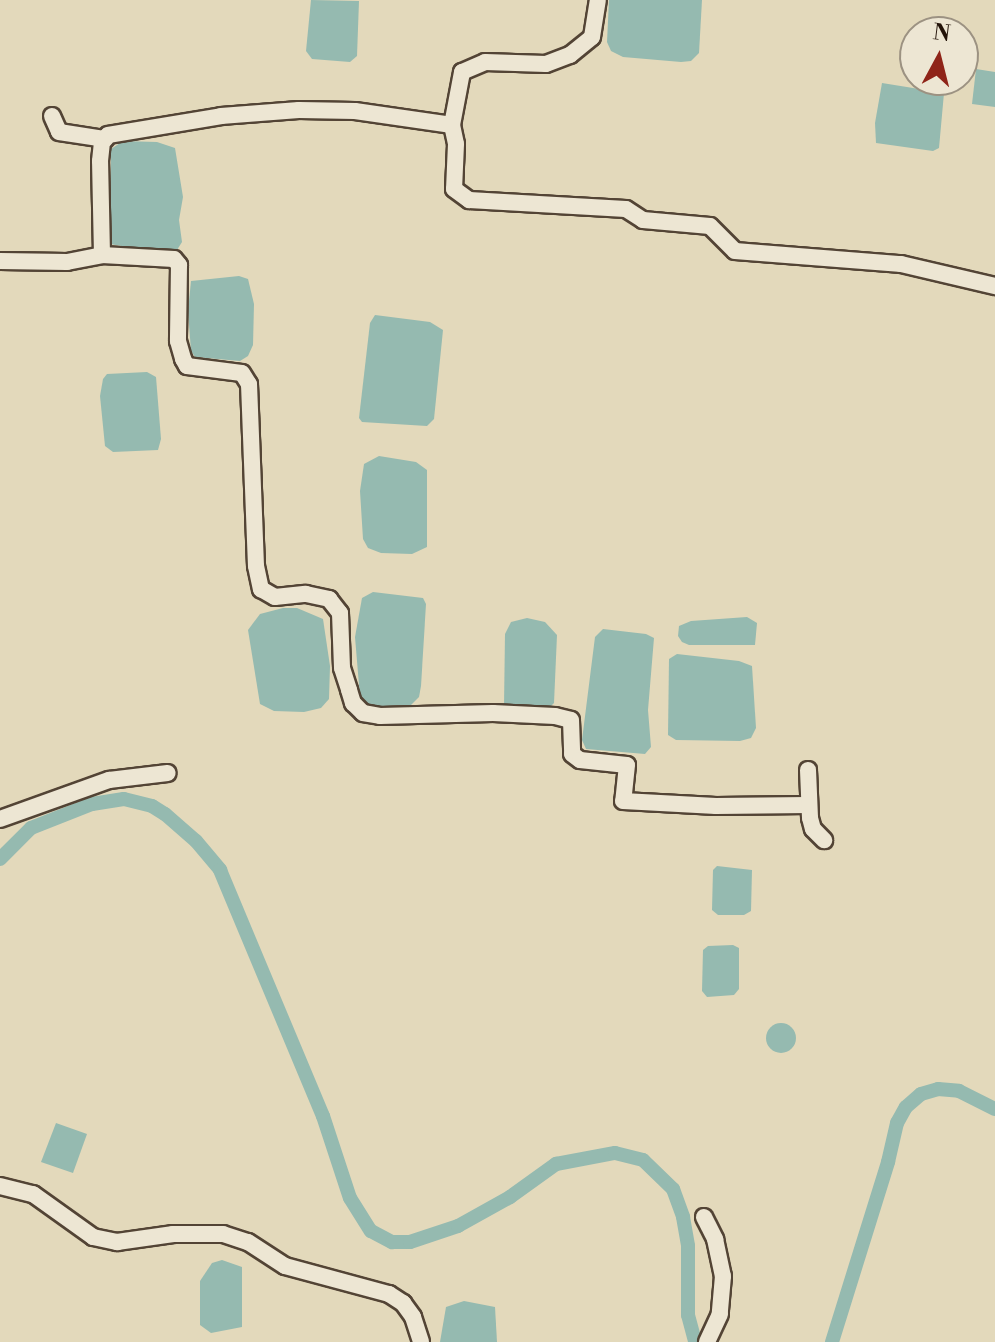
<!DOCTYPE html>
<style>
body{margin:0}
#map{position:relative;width:995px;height:1342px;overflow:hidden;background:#e3d9bb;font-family:"Libre Bodoni",serif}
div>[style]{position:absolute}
.water>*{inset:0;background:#95bab0}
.round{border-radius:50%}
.canal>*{height:14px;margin:-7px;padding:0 7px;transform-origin:7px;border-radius:7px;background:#95bab0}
.roads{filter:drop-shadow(2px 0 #534435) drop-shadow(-2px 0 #534435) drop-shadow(0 2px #534435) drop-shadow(0 -2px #534435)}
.minor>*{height:16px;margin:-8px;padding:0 8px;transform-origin:8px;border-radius:8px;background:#ede6d3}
span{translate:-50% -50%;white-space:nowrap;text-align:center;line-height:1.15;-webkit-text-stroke:6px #ede6d3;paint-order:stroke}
.north{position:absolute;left:899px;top:16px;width:80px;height:80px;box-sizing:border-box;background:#ede6d3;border:2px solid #9c9282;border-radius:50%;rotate:7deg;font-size:22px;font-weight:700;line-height:32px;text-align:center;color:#231308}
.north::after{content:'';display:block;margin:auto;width:28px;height:36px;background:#8f2418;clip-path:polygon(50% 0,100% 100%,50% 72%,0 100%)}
</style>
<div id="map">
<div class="water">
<div style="clip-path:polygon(311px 0,359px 1px,357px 56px,350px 62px,312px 59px,306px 51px)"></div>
<div style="clip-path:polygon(609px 0,702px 0,699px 53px,691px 61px,681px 62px,623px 57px,611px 51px,607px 42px)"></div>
<div style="clip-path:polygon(976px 69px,995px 72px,995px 107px,972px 104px)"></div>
<div style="clip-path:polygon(882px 83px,944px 93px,939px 148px,933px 151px,876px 143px,875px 123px)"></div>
<div style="clip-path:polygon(123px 141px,157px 142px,175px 148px,183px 197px,179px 220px,182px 242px,177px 250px,150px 251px,110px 244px,111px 149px)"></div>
<div style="clip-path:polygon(239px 276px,248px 279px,254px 304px,253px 345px,248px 356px,240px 361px,195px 357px,191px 351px,188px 311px,191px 281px)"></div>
<div style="clip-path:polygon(375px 315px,430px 322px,443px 330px,434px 419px,427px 426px,362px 422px,359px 418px,370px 323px)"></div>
<div style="clip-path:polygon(147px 372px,156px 377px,161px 439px,158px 450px,113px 452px,105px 446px,100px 396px,103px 379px,107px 374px)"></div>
<div style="clip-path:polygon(379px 456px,416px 462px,427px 470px,427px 547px,412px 554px,381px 553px,368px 548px,363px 539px,360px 491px,364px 464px)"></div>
<div style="clip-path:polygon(373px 592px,423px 598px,426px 604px,421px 686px,419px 697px,411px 705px,372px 707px,364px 704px,360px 697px,355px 637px,362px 598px)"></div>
<div style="clip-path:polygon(283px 608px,297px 608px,323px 619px,330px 666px,329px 699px,321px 708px,304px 712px,274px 711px,260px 704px,248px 630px,260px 614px)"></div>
<div style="clip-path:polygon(747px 617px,757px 623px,755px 645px,689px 645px,682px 642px,678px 636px,679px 626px,691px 621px)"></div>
<div style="clip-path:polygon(527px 618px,545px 622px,557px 635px,554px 703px,550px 707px,504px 706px,505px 634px,511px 622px)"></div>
<div style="clip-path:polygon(603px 629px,646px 634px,654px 638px,648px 710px,651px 747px,645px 754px,586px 749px,582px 740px,595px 637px)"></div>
<div style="clip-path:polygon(677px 654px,739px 661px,752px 666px,756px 728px,751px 738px,740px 741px,676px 740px,668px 735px,669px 659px)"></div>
<div style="clip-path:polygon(717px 866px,752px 870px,751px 911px,744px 915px,718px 915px,712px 910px,713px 870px)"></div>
<div style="clip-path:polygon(733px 945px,739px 948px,739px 989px,734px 995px,707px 997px,702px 991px,703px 950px,708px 946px)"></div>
<div class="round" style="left:766px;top:1023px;width:30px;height:30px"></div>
<div style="clip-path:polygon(56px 1123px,87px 1134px,73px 1173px,41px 1162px)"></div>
<div style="clip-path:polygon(222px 1260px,242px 1267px,242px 1327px,211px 1333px,200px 1325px,200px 1281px,212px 1263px)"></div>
<div style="clip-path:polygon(464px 1301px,495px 1307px,497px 1342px,440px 1342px,446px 1307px)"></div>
</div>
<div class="canal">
<div style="left:0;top:859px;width:44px;rotate:-45deg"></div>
<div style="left:31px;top:828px;width:66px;rotate:-21.5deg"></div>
<div style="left:92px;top:804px;width:32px;rotate:-9deg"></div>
<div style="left:124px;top:799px;width:29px;rotate:14deg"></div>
<div style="left:152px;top:806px;width:15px;rotate:32deg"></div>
<div style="left:165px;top:814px;width:41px;rotate:41.1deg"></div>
<div style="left:196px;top:841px;width:38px;rotate:50deg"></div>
<div style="left:220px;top:870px;width:267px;rotate:67.3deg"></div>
<div style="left:323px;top:1116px;width:86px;rotate:71.8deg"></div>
<div style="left:350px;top:1198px;width:39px;rotate:58deg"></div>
<div style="left:371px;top:1231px;width:24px;rotate:28deg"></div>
<div style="left:392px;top:1242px;width:18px"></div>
<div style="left:410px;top:1242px;width:51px;rotate:-18.4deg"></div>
<div style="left:458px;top:1226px;width:60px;rotate:-29.1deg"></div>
<div style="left:510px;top:1197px;width:57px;rotate:-35.7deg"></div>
<div style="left:556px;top:1164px;width:60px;rotate:-10.6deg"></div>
<div style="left:615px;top:1153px;width:29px;rotate:14deg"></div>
<div style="left:643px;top:1160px;width:42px;rotate:44deg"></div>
<div style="left:673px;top:1189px;width:30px;rotate:70deg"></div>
<div style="left:683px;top:1217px;width:29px;rotate:80deg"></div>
<div style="left:688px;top:1246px;width:69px;rotate:90deg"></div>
<div style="left:688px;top:1315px;width:28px;rotate:75deg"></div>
<div style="left:832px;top:1342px;width:189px;rotate:-72.7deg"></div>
<div style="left:888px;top:1162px;width:40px;rotate:-77deg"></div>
<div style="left:897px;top:1123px;width:18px;rotate:-61deg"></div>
<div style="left:906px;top:1107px;width:20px;rotate:-41deg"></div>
<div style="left:921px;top:1094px;width:18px;rotate:-16deg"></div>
<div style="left:938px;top:1089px;width:21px;rotate:5deg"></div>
<div style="left:959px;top:1091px;width:40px;rotate:26.6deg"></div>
</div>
<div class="roads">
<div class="minor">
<div style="left:52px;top:116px;width:17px;rotate:66deg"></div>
<div style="left:59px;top:132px;width:47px;rotate:8.7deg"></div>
<div style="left:452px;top:125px;width:54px;rotate:-79.3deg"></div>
<div style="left:462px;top:72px;width:25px;rotate:-23deg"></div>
<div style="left:485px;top:62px;width:61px;rotate:1.9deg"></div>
<div style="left:546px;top:64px;width:26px;rotate:-21deg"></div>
<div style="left:570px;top:55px;width:28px;rotate:-39deg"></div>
<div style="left:592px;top:37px;width:37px;rotate:-81deg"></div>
<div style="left:102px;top:255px;width:94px;rotate:-91.2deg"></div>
<div style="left:100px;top:161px;width:19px;rotate:-84deg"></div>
<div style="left:102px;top:142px;width:9px;rotate:-49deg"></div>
<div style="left:108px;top:135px;width:115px;rotate:-9.5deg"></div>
<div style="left:221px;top:116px;width:78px;rotate:-4.4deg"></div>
<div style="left:299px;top:110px;width:56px;rotate:1deg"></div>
<div style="left:355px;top:111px;width:98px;rotate:8.2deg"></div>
<div style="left:452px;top:125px;width:19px;rotate:78deg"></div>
<div style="left:456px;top:144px;width:45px;rotate:92.5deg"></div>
<div style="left:454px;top:189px;width:19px;rotate:36deg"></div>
<div style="left:469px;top:200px;width:157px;rotate:3.3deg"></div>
<div style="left:626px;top:209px;width:20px;rotate:33deg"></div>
<div style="left:643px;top:220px;width:67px;rotate:5.1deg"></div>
<div style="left:710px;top:226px;width:35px;rotate:45deg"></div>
<div style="left:735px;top:251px;width:167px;rotate:4.5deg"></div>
<div style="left:901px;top:264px;width:97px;rotate:13.2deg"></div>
<div style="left:0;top:261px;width:67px;rotate:0.9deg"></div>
<div style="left:67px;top:262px;width:36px;rotate:-11deg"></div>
<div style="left:102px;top:255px;width:72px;rotate:3.2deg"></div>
<div style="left:174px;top:259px;width:8px;rotate:50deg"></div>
<div style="left:179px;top:265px;width:76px;rotate:90.8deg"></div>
<div style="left:178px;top:341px;width:19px;rotate:74deg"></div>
<div style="left:183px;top:359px;width:8px;rotate:60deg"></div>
<div style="left:187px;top:366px;width:55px;rotate:7.3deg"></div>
<div style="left:242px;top:373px;width:13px;rotate:58deg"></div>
<div style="left:249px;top:384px;width:182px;rotate:87.8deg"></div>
<div style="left:256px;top:566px;width:24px;rotate:78deg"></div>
<div style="left:261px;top:589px;width:16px;rotate:30deg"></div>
<div style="left:275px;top:597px;width:31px;rotate:-6deg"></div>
<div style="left:306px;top:594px;width:24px;rotate:12deg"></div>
<div style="left:329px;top:599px;width:18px;rotate:52deg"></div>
<div style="left:340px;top:613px;width:55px;rotate:87.9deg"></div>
<div style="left:342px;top:668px;width:23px;rotate:72deg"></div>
<div style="left:349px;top:690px;width:14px;rotate:73deg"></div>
<div style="left:353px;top:703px;width:14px;rotate:45deg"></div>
<div style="left:363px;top:713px;width:17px;rotate:10deg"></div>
<div style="left:380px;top:716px;width:113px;rotate:-1.5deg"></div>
<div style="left:493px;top:713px;width:62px;rotate:2.8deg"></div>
<div style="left:555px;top:716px;width:16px;rotate:14deg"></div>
<div style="left:571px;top:720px;width:34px;rotate:88deg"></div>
<div style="left:572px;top:754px;width:10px;rotate:37deg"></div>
<div style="left:580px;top:760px;width:47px;rotate:6.1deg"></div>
<div style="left:627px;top:765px;width:36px;rotate:96deg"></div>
<div style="left:623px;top:801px;width:93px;rotate:3.1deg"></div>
<div style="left:716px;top:806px;width:92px;rotate:-0.6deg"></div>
<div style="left:808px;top:770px;width:48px;rotate:87.6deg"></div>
<div style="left:810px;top:818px;width:11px;rotate:75deg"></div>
<div style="left:813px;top:829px;width:16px;rotate:45deg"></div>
<div style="left:0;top:819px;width:116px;rotate:-19.7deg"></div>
<div style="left:109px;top:780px;width:59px;rotate:-6.8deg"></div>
<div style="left:0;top:1186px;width:34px;rotate:14deg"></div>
<div style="left:33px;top:1194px;width:74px;rotate:35.6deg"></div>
<div style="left:93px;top:1237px;width:25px;rotate:12deg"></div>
<div style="left:117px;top:1242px;width:57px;rotate:-8.1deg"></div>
<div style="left:173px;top:1234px;width:50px"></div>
<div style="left:223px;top:1234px;width:26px;rotate:18deg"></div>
<div style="left:248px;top:1242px;width:44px;rotate:33deg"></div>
<div style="left:285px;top:1266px;width:108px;rotate:15.1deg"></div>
<div style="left:389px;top:1294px;width:17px;rotate:33deg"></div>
<div style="left:403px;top:1303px;width:17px;rotate:54deg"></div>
<div style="left:413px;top:1317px;width:26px;rotate:72deg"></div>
<div style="left:704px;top:1217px;width:25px;rotate:63deg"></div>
<div style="left:715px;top:1239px;width:38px;rotate:78deg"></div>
<div style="left:723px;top:1276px;width:38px;rotate:95deg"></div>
<div style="left:720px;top:1314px;width:31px;rotate:115deg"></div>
</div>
</div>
<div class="north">N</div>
</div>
